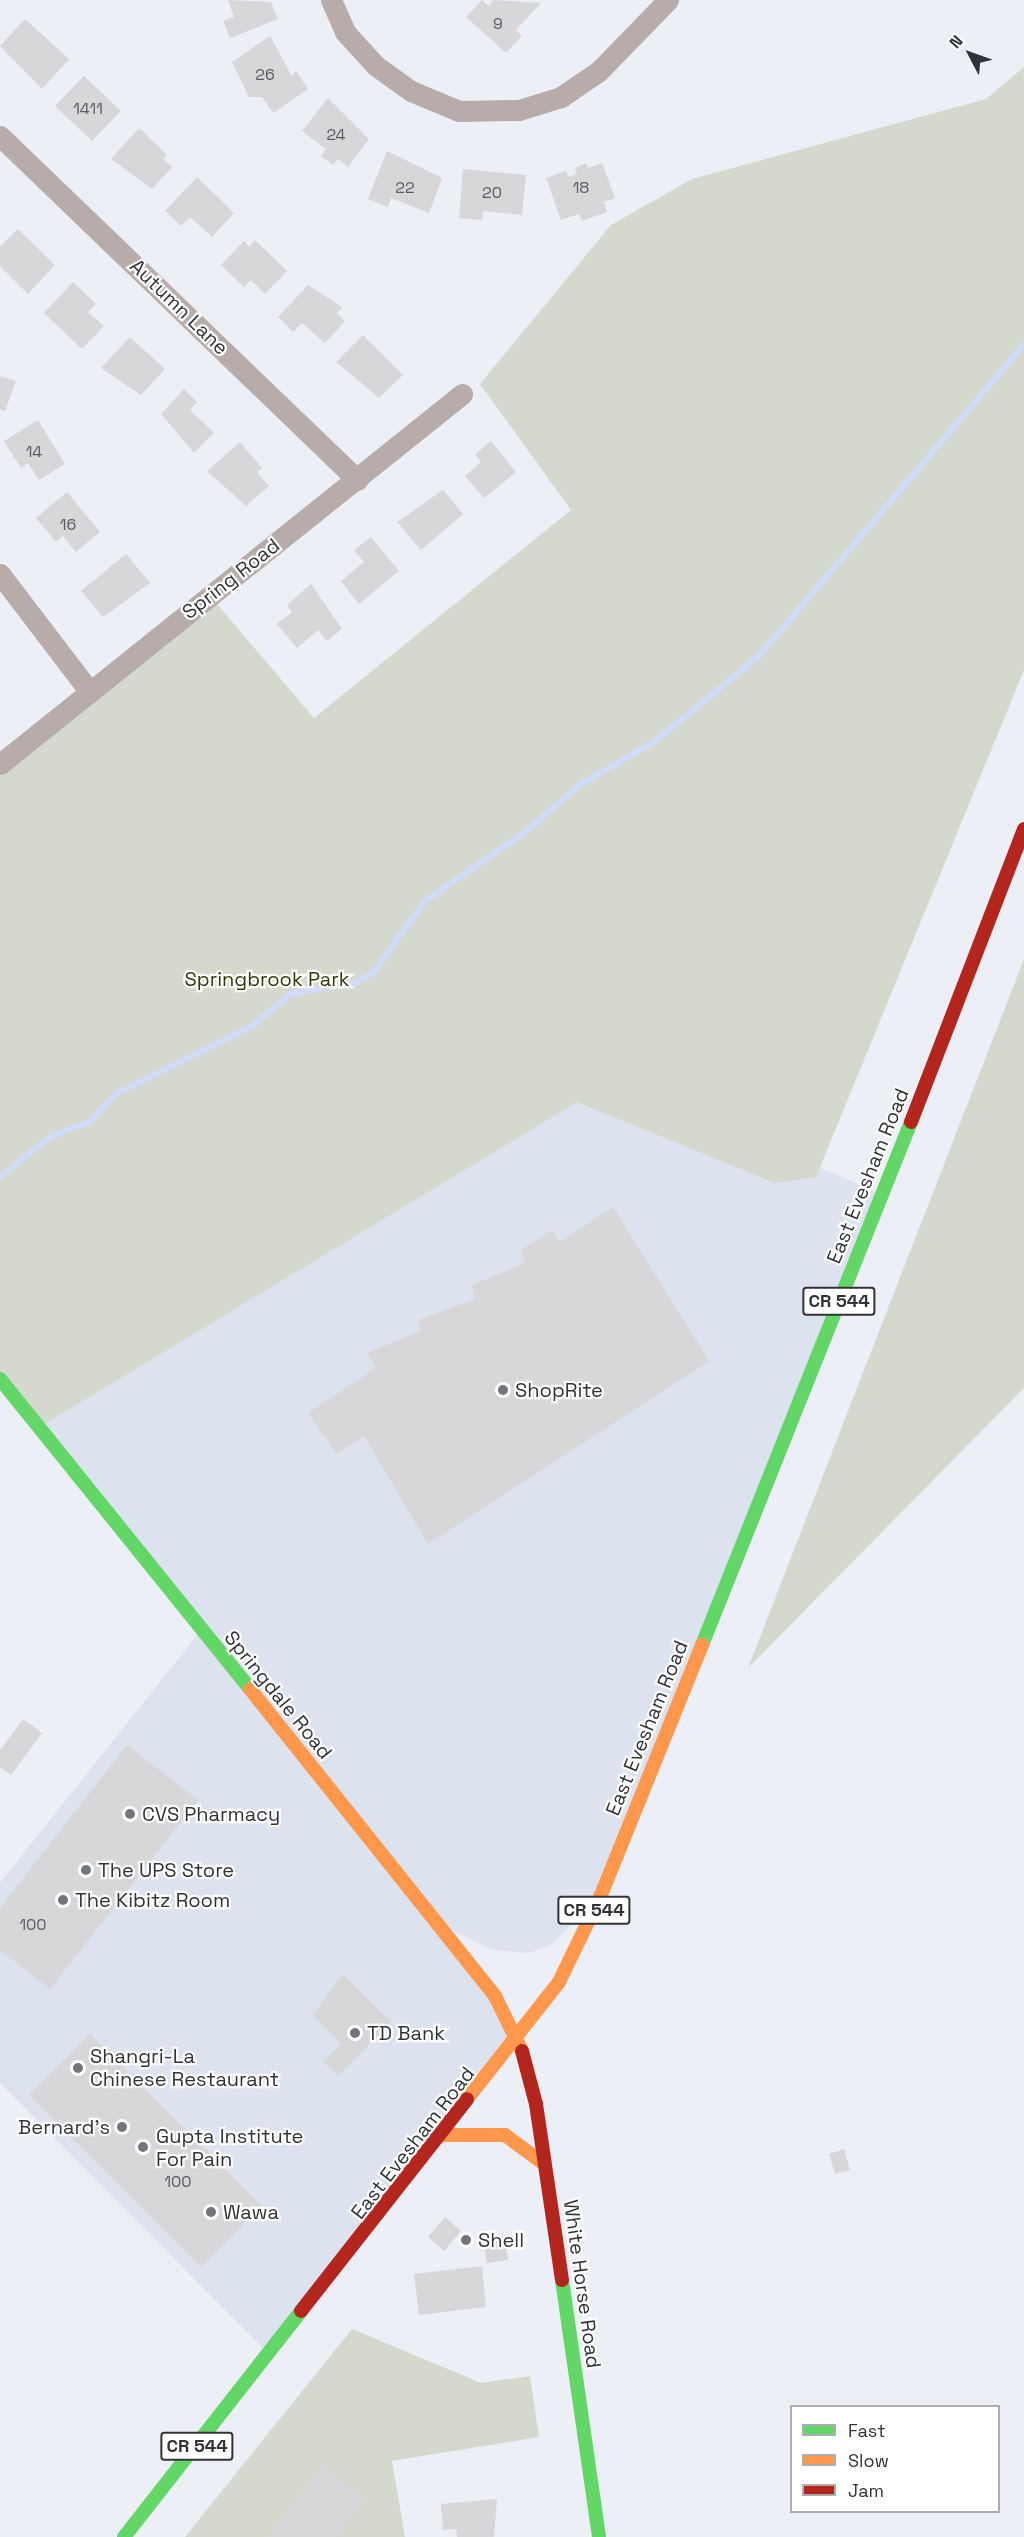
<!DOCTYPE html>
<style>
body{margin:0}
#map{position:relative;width:1024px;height:2537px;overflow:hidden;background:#eceff6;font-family:"Space Grotesk",sans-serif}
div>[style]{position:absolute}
.built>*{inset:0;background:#dce2ee}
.green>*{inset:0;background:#d4d8cd}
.stream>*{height:6px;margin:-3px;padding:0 3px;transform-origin:3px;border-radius:3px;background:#cfddfa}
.building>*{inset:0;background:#d7d6d9}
.street>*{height:21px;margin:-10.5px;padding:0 10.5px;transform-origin:10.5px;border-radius:10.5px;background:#b8acaa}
.fast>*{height:14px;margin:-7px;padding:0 7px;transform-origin:7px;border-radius:7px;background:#63d668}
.slow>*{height:14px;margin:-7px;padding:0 7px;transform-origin:7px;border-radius:7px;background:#ff974d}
.jam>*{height:14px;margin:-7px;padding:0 7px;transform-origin:7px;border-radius:7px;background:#b3261e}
.dots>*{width:16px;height:16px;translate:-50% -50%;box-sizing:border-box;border:3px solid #fff;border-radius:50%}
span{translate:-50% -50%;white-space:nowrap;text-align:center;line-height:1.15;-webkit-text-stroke:4.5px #fff;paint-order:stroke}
.number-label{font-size:16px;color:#5a5c60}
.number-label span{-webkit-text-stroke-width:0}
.shield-label span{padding:2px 4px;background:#fff;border:2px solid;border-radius:4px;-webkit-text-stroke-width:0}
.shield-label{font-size:18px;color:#313337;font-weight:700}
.street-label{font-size:20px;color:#313337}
.park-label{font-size:20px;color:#353a08}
.poi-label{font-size:20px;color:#313337}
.left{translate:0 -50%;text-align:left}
.right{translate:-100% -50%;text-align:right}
.legend{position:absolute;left:790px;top:2405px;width:210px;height:108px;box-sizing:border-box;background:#fff;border:2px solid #adadaf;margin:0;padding:8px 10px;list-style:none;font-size:18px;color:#313337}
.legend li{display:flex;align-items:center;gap:12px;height:30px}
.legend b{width:30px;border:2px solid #adadaf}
.north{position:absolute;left:940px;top:24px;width:60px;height:60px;-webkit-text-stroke:4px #fff;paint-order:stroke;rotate:311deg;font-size:16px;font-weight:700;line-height:24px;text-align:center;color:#313337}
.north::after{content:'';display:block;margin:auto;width:21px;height:27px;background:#313337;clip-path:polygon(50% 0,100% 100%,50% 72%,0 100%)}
</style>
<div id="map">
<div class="built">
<div style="clip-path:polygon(589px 1068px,883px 1195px,601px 1895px,551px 1945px,529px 1953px,492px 1950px,442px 1925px,519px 2039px,269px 2354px,0 2083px,0 1883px,201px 1630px,38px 1428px)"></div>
</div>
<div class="green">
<div style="clip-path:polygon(1024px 67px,1024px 670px,816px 1177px,775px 1183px,577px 1102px,38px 1428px,0 1379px,0 764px,210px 596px,314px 718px,571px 510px,480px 384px,611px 225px,692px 179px,986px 99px)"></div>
<div style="clip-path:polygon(1024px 959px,1024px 1388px,748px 1668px)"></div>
<div style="clip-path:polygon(352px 2329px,481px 2383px,530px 2376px,539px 2437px,392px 2461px,405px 2537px,185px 2537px)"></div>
</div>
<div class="stream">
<div style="left:0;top:1177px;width:64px;rotate:-38.7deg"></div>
<div style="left:50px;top:1137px;width:42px;rotate:-21deg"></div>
<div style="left:89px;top:1122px;width:40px;rotate:-46deg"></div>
<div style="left:117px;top:1093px;width:151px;rotate:-26.4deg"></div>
<div style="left:252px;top:1026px;width:50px;rotate:-40.1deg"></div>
<div style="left:290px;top:994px;width:65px;rotate:-9.8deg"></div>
<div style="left:354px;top:983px;width:21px;rotate:-28deg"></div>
<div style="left:373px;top:973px;width:89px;rotate:-54.2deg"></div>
<div style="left:425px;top:901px;width:121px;rotate:-34.6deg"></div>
<div style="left:525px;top:832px;width:74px;rotate:-40.6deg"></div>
<div style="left:581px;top:784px;width:84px;rotate:-29.9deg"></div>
<div style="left:654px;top:742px;width:134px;rotate:-39.3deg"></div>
<div style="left:758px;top:657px;width:410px;rotate:-49.6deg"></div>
</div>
<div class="building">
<div style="clip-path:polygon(228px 0,271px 2px,278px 19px,230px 38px,223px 21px,234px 17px)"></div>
<div style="clip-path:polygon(482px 0,488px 6px,494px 0,541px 3px,516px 30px,522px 36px,506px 53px,466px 17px)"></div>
<div style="clip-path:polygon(25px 19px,69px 59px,42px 89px,0 46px)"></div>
<div style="clip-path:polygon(270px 36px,292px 76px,296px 71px,308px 89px,273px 113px,262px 97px,249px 97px,232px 62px)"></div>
<div style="clip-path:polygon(84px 76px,121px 111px,92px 141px,55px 106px)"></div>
<div style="clip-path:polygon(328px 98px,369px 139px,348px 167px,338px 159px,333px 165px,321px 156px,326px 149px,302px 131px)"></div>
<div style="clip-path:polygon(139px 128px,167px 155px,163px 159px,172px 167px,152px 189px,111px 159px)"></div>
<div style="clip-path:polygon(387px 151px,442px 178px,429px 213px,391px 198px,388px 207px,368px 199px)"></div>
<div style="clip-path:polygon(586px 163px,588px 168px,602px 163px,615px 198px,604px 202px,607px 212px,582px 221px,579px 214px,561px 220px,546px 178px,566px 171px,568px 177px,577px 174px,575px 168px)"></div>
<div style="clip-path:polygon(463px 169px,526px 175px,522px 215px,483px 211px,482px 220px,459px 218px)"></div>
<div style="clip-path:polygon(197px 177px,234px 213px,212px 237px,190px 217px,181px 226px,165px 211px)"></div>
<div style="clip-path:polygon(18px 229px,55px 265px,28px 294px,0 266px,0 247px)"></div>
<div style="clip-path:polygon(255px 240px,287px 271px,265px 294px,251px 280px,244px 287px,221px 265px,244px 241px,249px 247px)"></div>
<div style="clip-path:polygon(73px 282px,96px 304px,88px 312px,104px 326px,82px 349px,44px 313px)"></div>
<div style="clip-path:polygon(308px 285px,342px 307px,337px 313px,345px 321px,325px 343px,302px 323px,293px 332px,278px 317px)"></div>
<div style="clip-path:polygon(363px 335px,403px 375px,379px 398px,336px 362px)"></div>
<div style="clip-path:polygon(130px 337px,165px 369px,141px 395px,101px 368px)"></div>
<div style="clip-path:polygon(0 376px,16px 381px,5px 411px,0 409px)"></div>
<div style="clip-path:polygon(184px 389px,197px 402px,190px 410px,214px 433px,194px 453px,161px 414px)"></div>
<div style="clip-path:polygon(38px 420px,65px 464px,39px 480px,28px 463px,21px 468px,4px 441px)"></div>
<div style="clip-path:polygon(491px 441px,516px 472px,484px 498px,465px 476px,481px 462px,475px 454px)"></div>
<div style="clip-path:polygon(240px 442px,262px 468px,257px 472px,269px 486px,246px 506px,207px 471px)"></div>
<div style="clip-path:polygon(443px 490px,463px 514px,421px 550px,397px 522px)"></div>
<div style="clip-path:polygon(67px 492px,100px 532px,76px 552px,63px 536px,56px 542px,36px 518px)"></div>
<div style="clip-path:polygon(371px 537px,399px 571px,359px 604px,341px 581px,364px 562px,354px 550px)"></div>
<div style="clip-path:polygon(126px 554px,150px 583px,103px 617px,81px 591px)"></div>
<div style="clip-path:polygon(311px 584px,342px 629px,327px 641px,318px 630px,297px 648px,277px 624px,292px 612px,287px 605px)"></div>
<div style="clip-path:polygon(613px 1207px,709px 1361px,428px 1544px,364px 1436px,337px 1454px,308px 1413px,376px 1368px,367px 1353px,421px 1331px,418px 1320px,475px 1299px,472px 1285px,525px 1263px,521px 1250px,552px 1230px,560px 1242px)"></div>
<div style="clip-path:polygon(23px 1719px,42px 1733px,11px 1775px,0 1767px,0 1750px)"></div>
<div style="clip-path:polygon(127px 1745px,198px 1800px,50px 1989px,0 1950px,0 1908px)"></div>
<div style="clip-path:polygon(343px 1974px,391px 2022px,338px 2076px,323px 2062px,341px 2044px,313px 2015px)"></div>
<div style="clip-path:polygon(90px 2034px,262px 2206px,201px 2267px,29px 2095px)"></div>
<div style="clip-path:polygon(844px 2149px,850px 2170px,835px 2174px,829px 2154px)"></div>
<div style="clip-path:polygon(445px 2217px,461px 2231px,444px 2251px,428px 2237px)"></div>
<div style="clip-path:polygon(505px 2237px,508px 2260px,487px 2263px,483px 2240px)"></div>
<div style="clip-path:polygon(482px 2266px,486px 2307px,419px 2315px,414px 2274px)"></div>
<div style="clip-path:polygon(322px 2466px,365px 2499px,336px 2537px,267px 2537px)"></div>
<div style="clip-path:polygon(497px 2499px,494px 2537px,457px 2537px,456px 2529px,443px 2530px,441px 2504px)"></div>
</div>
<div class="street">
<div style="left:331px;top:0;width:35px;rotate:66deg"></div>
<div style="left:345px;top:32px;width:46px;rotate:47.6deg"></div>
<div style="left:376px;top:66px;width:43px;rotate:35.5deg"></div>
<div style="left:411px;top:91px;width:52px;rotate:22.6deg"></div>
<div style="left:459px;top:111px;width:60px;rotate:-1deg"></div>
<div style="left:519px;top:110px;width:44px;rotate:-17.2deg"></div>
<div style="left:561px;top:97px;width:46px;rotate:-34.4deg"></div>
<div style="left:599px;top:71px;width:99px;rotate:-45.8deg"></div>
<div style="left:0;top:136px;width:496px;rotate:43.9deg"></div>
<div style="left:0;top:574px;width:148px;rotate:52.7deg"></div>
<div style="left:0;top:764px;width:592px;rotate:-38.69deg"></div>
</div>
<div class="fast">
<div style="left:0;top:1379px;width:398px;rotate:51.1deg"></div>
<div style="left:702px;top:1645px;width:563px;rotate:-68.22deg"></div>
<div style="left:562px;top:2280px;width:260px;rotate:81.8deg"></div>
<div style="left:124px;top:2537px;width:287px;rotate:-51.9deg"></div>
</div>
<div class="slow">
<div style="left:250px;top:1689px;width:393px;rotate:51.4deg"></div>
<div style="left:495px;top:1996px;width:61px;rotate:63.9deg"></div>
<div style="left:467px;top:2099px;width:149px;rotate:-51.8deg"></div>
<div style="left:559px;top:1982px;width:97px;rotate:-64.2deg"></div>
<div style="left:601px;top:1895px;width:270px;rotate:-68deg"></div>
<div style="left:443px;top:2135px;width:62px"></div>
<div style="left:505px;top:2135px;width:49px;rotate:36.6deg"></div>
</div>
<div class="jam">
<div style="left:911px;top:1122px;width:314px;rotate:-68.9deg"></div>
<div style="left:522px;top:2051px;width:55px;rotate:75.2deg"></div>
<div style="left:536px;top:2104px;width:178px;rotate:81.6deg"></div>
<div style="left:301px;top:2311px;width:269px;rotate:-51.9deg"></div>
</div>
<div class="dots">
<div style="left:503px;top:1390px;background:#72757a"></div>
<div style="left:130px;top:1814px;background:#72757a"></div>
<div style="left:86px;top:1870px;background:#72757a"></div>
<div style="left:63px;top:1900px;background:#72757a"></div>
<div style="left:355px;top:2033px;background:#72757a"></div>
<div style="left:78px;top:2068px;background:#72757a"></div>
<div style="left:122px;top:2127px;background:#72757a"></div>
<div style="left:143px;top:2147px;background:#72757a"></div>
<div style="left:211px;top:2212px;background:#72757a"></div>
<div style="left:466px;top:2240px;background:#72757a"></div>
</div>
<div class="number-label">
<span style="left:498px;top:24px">9</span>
<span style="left:265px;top:75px">26</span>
<span style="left:88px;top:109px">1411</span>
<span style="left:336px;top:135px">24</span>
<span style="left:405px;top:188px">22</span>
<span style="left:581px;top:188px">18</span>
<span style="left:492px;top:193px">20</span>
<span style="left:34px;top:452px">14</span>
<span style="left:68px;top:525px">16</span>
<span style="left:33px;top:1925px">100</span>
<span style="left:178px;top:2182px">100</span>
</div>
<div class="shield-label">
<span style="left:839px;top:1301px">CR 544</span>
<span style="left:594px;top:1910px">CR 544</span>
<span style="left:197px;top:2446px">CR 544</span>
</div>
<div class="street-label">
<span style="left:179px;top:307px;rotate:44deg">Autumn Lane</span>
<span style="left:231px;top:579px;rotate:-38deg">Spring Road</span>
<span style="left:868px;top:1176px;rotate:-68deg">East Evesham Road</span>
<span style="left:278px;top:1695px;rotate:51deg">Springdale Road</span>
<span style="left:647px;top:1728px;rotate:-68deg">East Evesham Road</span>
<span style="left:413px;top:2143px;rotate:-52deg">East Evesham Road</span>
<span style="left:582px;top:2284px;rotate:82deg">White Horse Road</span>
</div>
<div class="park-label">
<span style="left:267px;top:979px">Springbrook Park</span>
</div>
<div class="poi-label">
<span class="left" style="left:515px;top:1390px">ShopRite</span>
<span class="left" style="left:142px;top:1814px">CVS Pharmacy</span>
<span class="left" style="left:98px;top:1870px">The UPS Store</span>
<span class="left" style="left:75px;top:1900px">The Kibitz Room</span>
<span class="left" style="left:367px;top:2033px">TD Bank</span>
<span class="left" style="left:90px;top:2068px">Shangri-La<br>Chinese Restaurant</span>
<span class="right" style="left:110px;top:2127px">Bernard's</span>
<span class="left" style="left:156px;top:2148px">Gupta Institute<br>For Pain</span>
<span class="left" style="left:223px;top:2212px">Wawa</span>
<span class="left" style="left:478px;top:2240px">Shell</span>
</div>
<ul class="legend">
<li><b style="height:8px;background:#63d668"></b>Fast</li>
<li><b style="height:8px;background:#ff974d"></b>Slow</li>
<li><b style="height:8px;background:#b3261e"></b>Jam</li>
</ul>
<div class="north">N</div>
</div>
